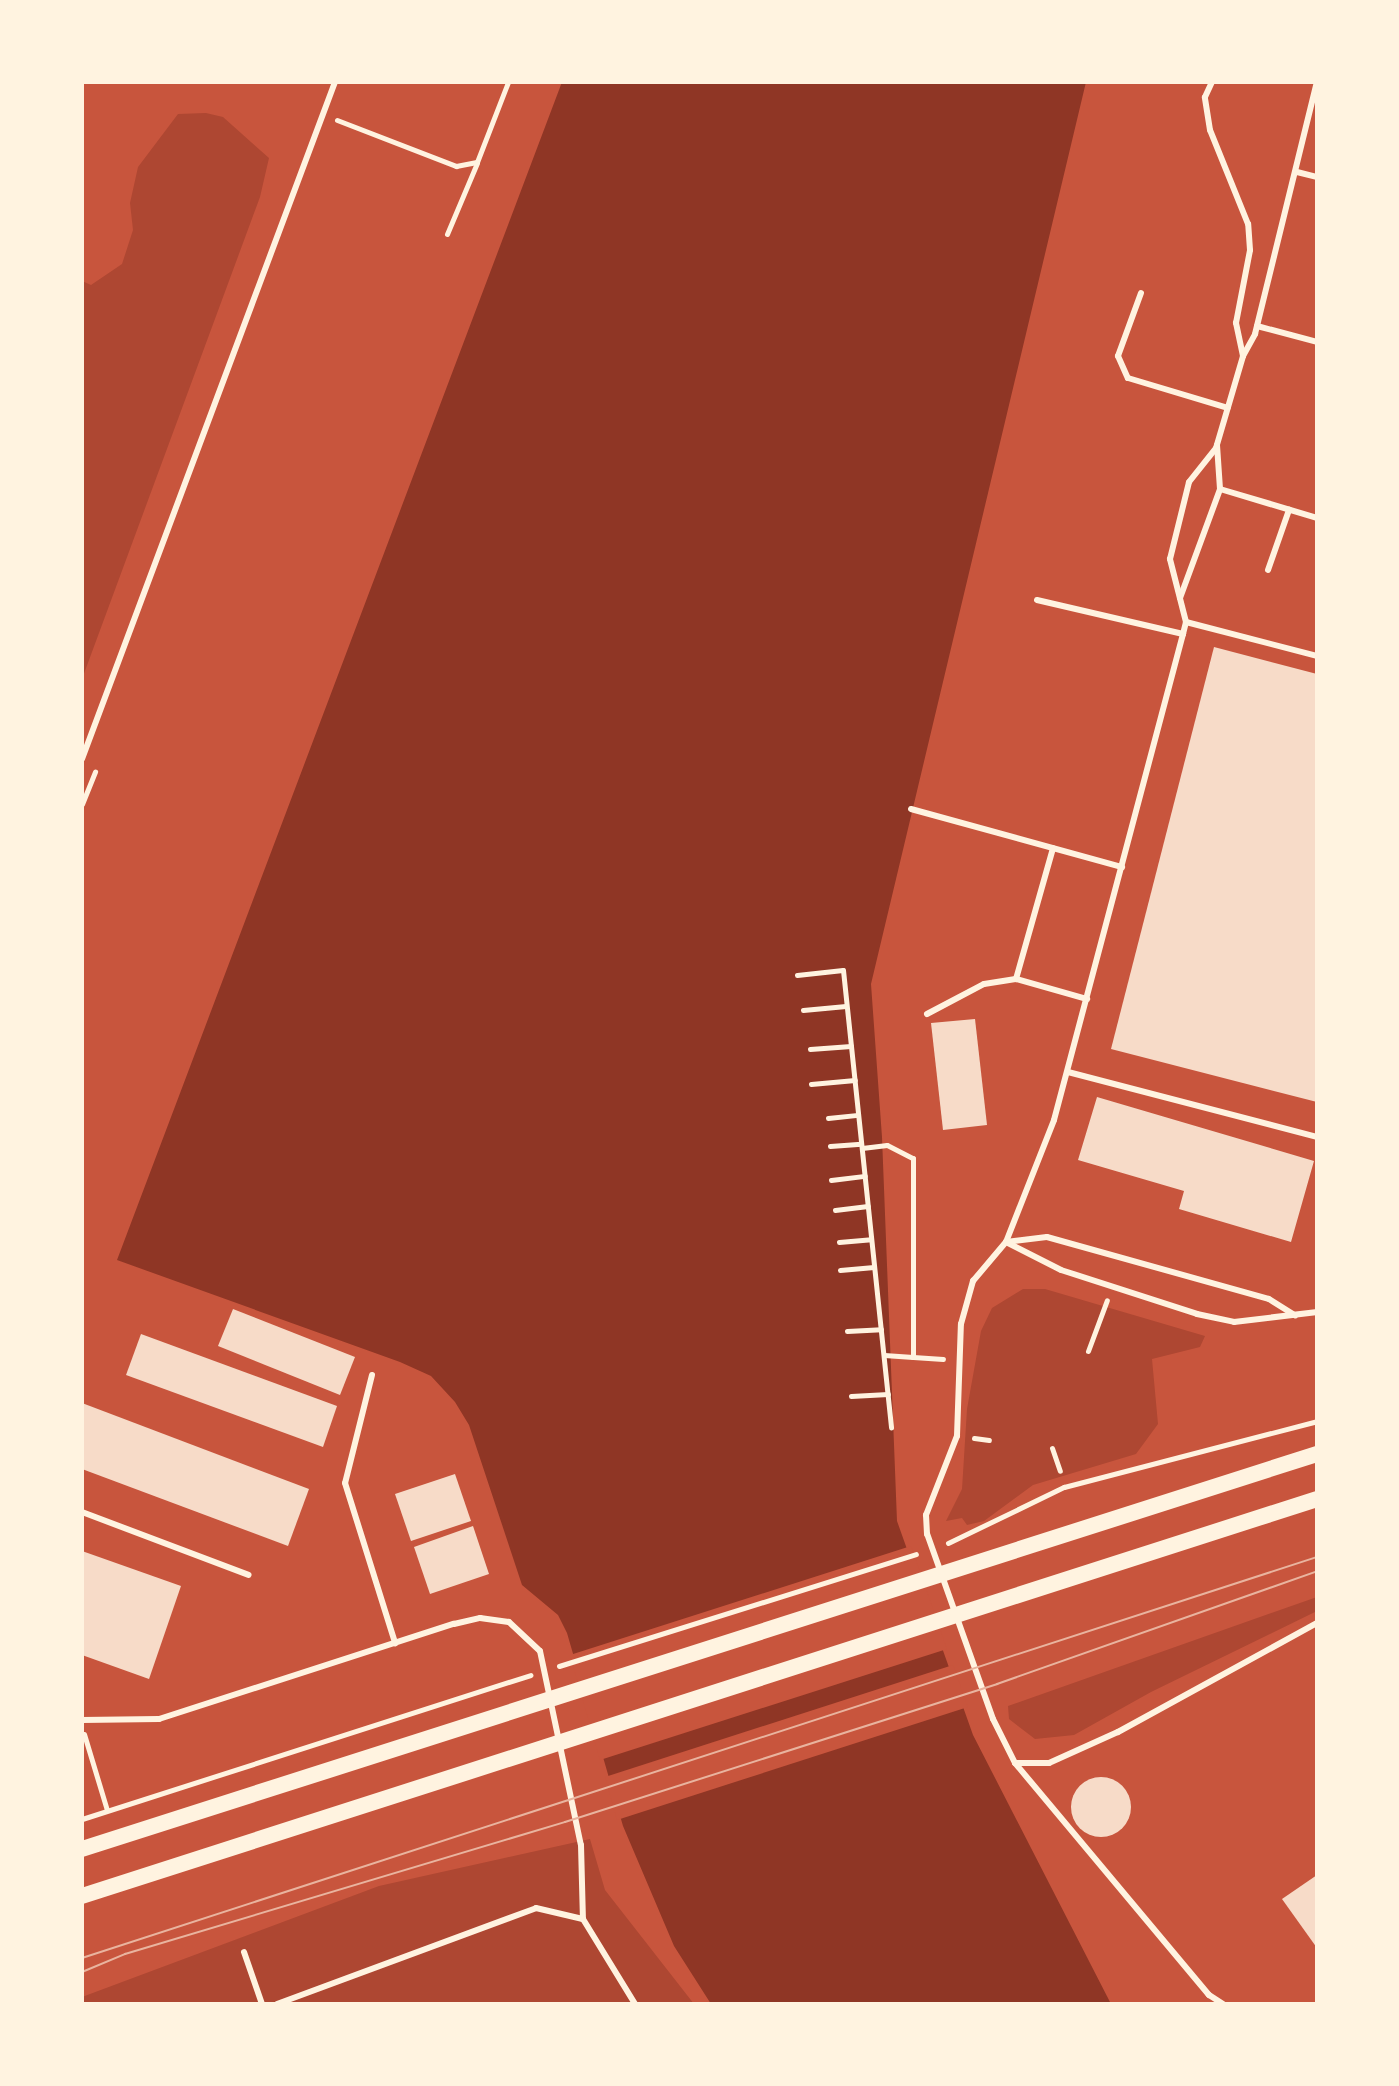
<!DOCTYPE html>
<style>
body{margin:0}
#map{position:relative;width:1399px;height:2086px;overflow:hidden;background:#c8553d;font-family:"Work Sans",sans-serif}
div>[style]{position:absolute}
.green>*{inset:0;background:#ae4732}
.water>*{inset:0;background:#8f3625}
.pier>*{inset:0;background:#c8553d}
.building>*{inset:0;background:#f7dbc8}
.round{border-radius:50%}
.path>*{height:5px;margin:-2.5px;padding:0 2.5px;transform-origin:2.5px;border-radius:2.5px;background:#fff3e0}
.service>*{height:6px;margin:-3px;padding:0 3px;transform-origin:3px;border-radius:3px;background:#fff3e0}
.secondary>*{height:16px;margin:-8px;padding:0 8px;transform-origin:8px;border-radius:8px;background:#fff3e0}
.tram>*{height:2px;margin:-1px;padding:0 1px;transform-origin:1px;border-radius:1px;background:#e9b49f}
span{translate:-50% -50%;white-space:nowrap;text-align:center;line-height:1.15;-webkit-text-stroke:6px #fff3e0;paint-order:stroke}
.frame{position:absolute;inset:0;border:84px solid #fff3e0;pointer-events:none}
</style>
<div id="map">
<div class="green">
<div style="clip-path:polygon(206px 113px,223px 117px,269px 158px,260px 197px,82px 679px,82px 281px,91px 285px,122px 264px,133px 230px,130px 203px,138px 167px,178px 114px)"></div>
<div style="clip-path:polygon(1023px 1289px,1045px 1289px,1205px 1336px,1200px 1347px,1152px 1359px,1158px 1424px,1136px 1454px,1033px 1485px,984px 1521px,967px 1525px,962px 1518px,946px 1521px,962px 1489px,967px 1409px,981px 1331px,992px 1308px)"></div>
<div style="clip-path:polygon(1317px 1597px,1317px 1611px,1151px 1692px,1074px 1735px,1035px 1739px,1009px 1719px,1008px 1706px)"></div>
<div style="clip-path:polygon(590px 1839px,605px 1890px,694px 2004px,82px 2004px,82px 1997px,379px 1886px)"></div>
</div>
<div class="water">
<div style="clip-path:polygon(562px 82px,1086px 82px,871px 984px,882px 1137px,897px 1521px,973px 1735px,1111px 2004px,711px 2004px,674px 1946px,623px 1826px,567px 1633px,558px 1615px,522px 1585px,469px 1425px,455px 1402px,431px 1376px,400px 1362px,117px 1260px)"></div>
</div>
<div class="pier">
<div style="clip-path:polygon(911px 1546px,947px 1649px,600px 1760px,570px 1655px)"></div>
<div style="clip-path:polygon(953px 1665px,968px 1707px,617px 1820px,605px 1777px)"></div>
</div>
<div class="building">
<div style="clip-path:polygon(1214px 647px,1317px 674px,1317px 1102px,1111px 1049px)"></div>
<div style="clip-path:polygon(975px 1019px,987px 1125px,943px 1130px,931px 1023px)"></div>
<div style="clip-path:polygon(1097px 1097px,1314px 1161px,1291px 1242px,1179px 1209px,1184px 1191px,1078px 1160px)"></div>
<div style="clip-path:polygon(233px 1309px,355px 1357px,340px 1395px,218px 1346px)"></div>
<div style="clip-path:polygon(141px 1334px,337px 1406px,323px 1447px,126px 1375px)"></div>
<div style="clip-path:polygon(82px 1403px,309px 1489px,288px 1546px,82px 1469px)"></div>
<div style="clip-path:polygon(455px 1474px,471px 1521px,411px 1541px,395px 1494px)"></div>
<div style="clip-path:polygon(473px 1526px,489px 1574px,430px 1594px,414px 1547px)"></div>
<div style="clip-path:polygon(82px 1551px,181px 1586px,149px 1679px,82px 1655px)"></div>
<div class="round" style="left:1071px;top:1777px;width:60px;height:60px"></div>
<div style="clip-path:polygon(1317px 1875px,1317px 1948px,1282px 1899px)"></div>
</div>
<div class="path">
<div style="left:337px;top:120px;width:128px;rotate:21.1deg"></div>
<div style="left:456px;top:166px;width:21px;rotate:-11deg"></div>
<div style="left:477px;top:162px;width:86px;rotate:-68.8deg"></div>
<div style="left:447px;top:234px;width:77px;rotate:-67.1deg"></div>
<div style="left:82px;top:804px;width:35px;rotate:-68deg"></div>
<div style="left:797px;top:975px;width:46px;rotate:-6.2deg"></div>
<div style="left:843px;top:970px;width:460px;rotate:84deg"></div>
<div style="left:803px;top:1010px;width:43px;rotate:-5.3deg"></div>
<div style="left:810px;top:1049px;width:41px;rotate:-4.2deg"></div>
<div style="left:811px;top:1084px;width:44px;rotate:-5.2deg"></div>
<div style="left:828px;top:1118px;width:30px;rotate:-6deg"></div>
<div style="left:830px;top:1146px;width:31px;rotate:-4deg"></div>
<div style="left:862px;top:1148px;width:25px;rotate:-7deg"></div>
<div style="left:887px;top:1145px;width:29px;rotate:27deg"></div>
<div style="left:913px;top:1158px;width:199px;rotate:90deg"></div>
<div style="left:913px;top:1357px;width:30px;rotate:4deg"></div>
<div style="left:831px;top:1180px;width:34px;rotate:-7deg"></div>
<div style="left:835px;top:1210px;width:33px;rotate:-7deg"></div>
<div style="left:839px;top:1242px;width:32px;rotate:-5deg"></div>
<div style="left:840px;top:1270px;width:34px;rotate:-5deg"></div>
<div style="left:847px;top:1331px;width:34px;rotate:-3deg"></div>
<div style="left:1088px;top:1351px;width:54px;rotate:-69.6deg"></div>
<div style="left:884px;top:1355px;width:29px;rotate:4deg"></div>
<div style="left:851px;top:1396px;width:37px;rotate:-3deg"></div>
<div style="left:974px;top:1438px;width:15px;rotate:8deg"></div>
<div style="left:1052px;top:1448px;width:24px;rotate:71deg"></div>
<div style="left:948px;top:1543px;width:129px;rotate:-25.8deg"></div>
<div style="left:1064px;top:1487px;width:261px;rotate:-14.6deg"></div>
<div style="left:559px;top:1666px;width:374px;rotate:-17.4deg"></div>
<div style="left:84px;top:1734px;width:79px;rotate:73.2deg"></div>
<div style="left:82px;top:1819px;width:471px;rotate:-17.8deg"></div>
</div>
<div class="service">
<div style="left:1297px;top:172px;width:21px;rotate:14deg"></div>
<div style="left:1141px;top:293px;width:67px;rotate:110.1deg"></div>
<div style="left:1118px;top:356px;width:24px;rotate:66deg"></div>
<div style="left:1128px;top:378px;width:104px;rotate:16.7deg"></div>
<div style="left:1257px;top:326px;width:62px;rotate:14.9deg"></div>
<div style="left:1243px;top:356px;width:25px;rotate:-61deg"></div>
<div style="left:1255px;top:334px;width:260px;rotate:-76.2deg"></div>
<div style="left:1220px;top:489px;width:101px;rotate:16.6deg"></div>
<div style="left:1268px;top:570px;width:64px;rotate:-70.7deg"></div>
<div style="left:1180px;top:598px;width:116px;rotate:-69.8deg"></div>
<div style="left:1220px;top:489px;width:44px;rotate:-93.9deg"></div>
<div style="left:1037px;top:600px;width:150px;rotate:13.1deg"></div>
<div style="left:1186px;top:622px;width:135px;rotate:14.5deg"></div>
<div style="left:82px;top:759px;width:723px;rotate:-69.51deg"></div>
<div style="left:911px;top:809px;width:219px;rotate:15.4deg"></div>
<div style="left:1016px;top:979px;width:136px;rotate:-74.2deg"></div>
<div style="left:927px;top:1014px;width:64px;rotate:-27.8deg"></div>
<div style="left:984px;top:984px;width:32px;rotate:-9deg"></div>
<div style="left:1016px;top:979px;width:74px;rotate:15.7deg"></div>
<div style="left:1068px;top:1072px;width:257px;rotate:14.6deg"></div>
<div style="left:1006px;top:1242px;width:131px;rotate:-68.5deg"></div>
<div style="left:1054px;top:1120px;width:503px;rotate:-75.13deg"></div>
<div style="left:1183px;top:634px;width:12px;rotate:-76deg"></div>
<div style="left:1186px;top:622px;width:65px;rotate:-104.3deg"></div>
<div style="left:1170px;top:559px;width:79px;rotate:-76.1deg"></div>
<div style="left:1189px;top:482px;width:43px;rotate:-51.5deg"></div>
<div style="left:1216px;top:448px;width:96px;rotate:-73.6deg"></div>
<div style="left:1243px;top:356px;width:34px;rotate:-102deg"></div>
<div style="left:1236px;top:323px;width:74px;rotate:-79.1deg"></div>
<div style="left:1250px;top:250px;width:26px;rotate:-94deg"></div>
<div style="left:1248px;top:224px;width:101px;rotate:-112deg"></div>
<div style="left:1210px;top:130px;width:33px;rotate:-99deg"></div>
<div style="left:1205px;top:97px;width:17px;rotate:-65deg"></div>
<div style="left:1008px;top:1243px;width:59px;rotate:27deg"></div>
<div style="left:1061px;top:1270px;width:143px;rotate:17.9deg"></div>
<div style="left:1197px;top:1314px;width:38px;rotate:12deg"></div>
<div style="left:1234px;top:1322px;width:84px;rotate:-6.9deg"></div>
<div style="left:372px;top:1375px;width:111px;rotate:104deg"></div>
<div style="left:345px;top:1483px;width:168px;rotate:72.6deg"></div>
<div style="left:82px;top:1512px;width:178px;rotate:20.7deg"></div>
<div style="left:82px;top:1720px;width:77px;rotate:-0.7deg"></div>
<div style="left:159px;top:1719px;width:310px;rotate:-17.9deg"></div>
<div style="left:454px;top:1624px;width:27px;rotate:-13deg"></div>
<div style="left:480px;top:1618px;width:29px;rotate:8deg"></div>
<div style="left:509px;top:1622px;width:42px;rotate:43.1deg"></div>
<div style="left:540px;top:1651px;width:198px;rotate:78.1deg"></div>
<div style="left:581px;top:1845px;width:74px;rotate:88.5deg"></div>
<div style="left:1015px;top:1763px;width:34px"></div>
<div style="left:1049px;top:1763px;width:76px;rotate:-24.2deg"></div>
<div style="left:1118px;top:1732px;width:227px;rotate:-28.7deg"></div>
<div style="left:244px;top:1952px;width:55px;rotate:70.9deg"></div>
<div style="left:277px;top:2004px;width:276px;rotate:-20.3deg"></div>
<div style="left:536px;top:1908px;width:48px;rotate:13.2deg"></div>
<div style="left:583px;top:1919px;width:100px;rotate:58.5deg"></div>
<div style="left:1223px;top:2004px;width:17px;rotate:-147deg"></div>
<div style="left:1209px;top:1995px;width:302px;rotate:-129.9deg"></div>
<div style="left:1015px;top:1763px;width:49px;rotate:-116.6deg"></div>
<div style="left:993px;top:1719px;width:196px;rotate:-109.6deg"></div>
<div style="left:927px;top:1534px;width:19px;rotate:-93deg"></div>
<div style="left:926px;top:1515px;width:85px;rotate:-68.6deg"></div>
<div style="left:957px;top:1436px;width:112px;rotate:-88deg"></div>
<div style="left:961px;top:1324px;width:45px;rotate:-74.4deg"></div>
<div style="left:973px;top:1281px;width:51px;rotate:-49.8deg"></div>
<div style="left:1006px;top:1242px;width:41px;rotate:-7deg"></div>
<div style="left:1047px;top:1237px;width:230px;rotate:15.6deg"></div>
<div style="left:1269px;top:1299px;width:31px;rotate:32deg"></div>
</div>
<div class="secondary">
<div style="left:82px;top:1849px;width:1297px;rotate:-17.74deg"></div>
<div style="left:82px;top:1896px;width:1297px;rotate:-17.82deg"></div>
</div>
<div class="tram">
<div style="left:82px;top:1958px;width:1298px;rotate:-17.99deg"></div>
<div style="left:82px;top:1972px;width:47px;rotate:-22.7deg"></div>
<div style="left:125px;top:1954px;width:459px;rotate:-16.7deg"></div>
<div style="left:565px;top:1822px;width:454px;rotate:-17.7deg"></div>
<div style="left:997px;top:1684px;width:339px;rotate:-19.4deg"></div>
</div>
<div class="frame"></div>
</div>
